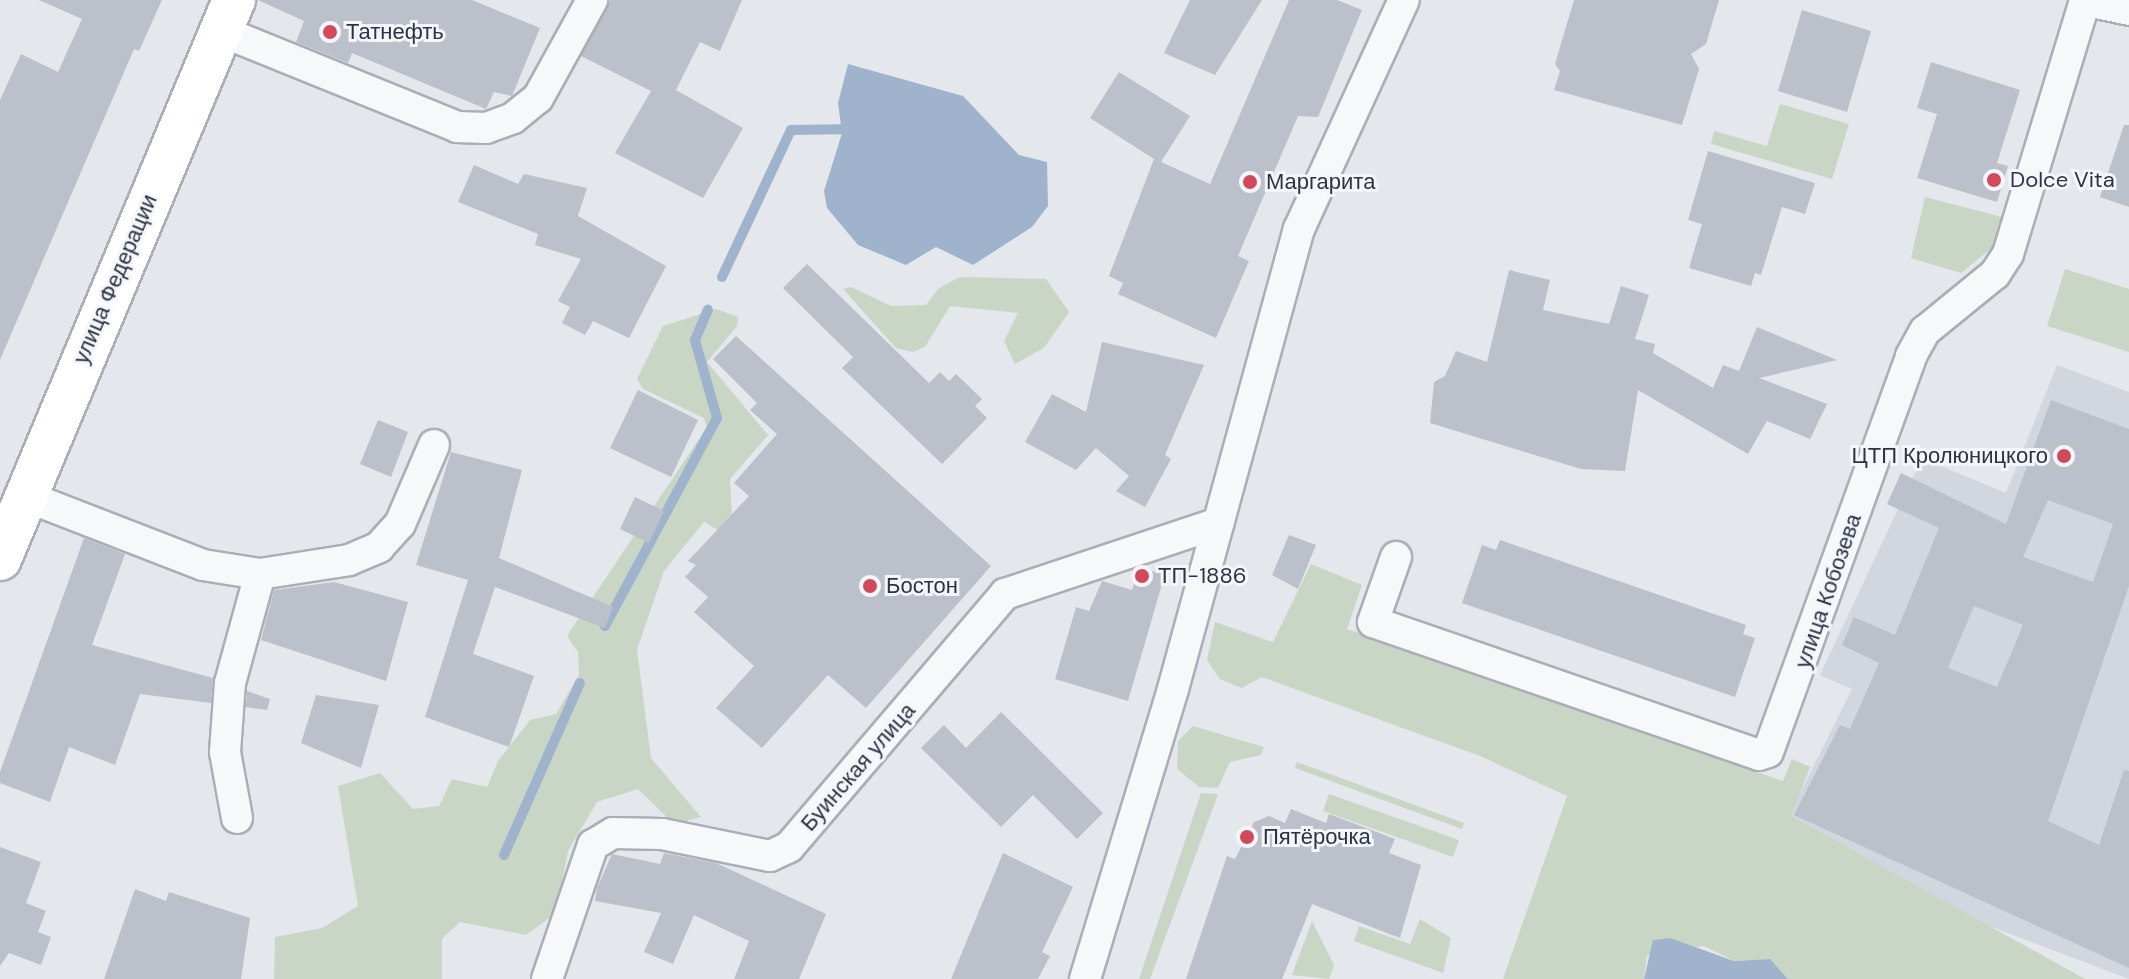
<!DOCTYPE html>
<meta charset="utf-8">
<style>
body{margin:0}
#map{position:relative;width:2129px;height:979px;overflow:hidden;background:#e4e7ec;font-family:"DM Sans",sans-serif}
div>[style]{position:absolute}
.built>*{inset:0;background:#d2d6de}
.green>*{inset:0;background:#c9d6c5}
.water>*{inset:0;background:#9fb4cc}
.stream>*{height:10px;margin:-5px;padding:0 5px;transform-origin:5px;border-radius:5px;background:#9fb4cc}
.building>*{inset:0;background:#bbc0ca}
.roads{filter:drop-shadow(2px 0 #a9aeb7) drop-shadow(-2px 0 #a9aeb7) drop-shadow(0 2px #a9aeb7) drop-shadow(0 -2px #a9aeb7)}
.minor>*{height:30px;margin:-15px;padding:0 15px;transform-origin:15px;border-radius:15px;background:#f7f8fa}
.tertiary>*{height:36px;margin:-18px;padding:0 18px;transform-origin:18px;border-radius:18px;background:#f7f8fa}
.secondary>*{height:42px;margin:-21px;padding:0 21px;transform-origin:21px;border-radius:21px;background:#fff}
.dots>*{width:22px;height:22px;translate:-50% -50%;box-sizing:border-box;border:4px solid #f4f6f9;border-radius:50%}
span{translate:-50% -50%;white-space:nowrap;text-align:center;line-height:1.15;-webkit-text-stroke:6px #f4f6f9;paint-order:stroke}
.poi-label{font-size:22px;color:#2b3445}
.left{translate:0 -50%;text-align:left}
.right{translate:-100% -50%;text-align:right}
.street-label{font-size:22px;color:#2b3445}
</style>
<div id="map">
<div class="built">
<div style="clip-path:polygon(2057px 365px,2129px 392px,2129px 979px,1955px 913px,1784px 825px,1852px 689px,1820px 675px,1922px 458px,2006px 493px)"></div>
</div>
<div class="green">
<div style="clip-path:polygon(1780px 104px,1849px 124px,1832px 179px,1711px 144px,1714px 131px,1767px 146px)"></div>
<div style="clip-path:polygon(1925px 197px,2002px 217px,1993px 247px,1961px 273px,1911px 258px)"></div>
<div style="clip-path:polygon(2065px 269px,2129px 289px,2129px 352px,2047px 326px)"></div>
<div style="clip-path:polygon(960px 277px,1046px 279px,1069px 312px,1044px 348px,1015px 364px,1004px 341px,1018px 313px,950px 306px,925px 347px,912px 352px,896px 348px,843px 289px,851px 287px,891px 306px,926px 305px,939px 288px)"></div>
<div style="clip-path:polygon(716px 309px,738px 317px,737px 326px,707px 362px,768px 435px,730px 479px,732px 517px,720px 531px,704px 522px,664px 571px,637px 650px,651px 758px,701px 817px,674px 824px,638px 789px,597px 802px,568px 851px,556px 913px,526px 935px,460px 922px,442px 939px,442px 979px,274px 979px,275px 937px,322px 928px,358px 906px,338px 786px,380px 773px,413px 809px,439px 806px,452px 779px,487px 787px,498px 761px,530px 720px,556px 714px,579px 675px,578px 652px,567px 636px,707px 427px,704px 418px,643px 389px,637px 379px,663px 326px)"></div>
<div style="clip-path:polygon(1311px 564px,1362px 585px,1347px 629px,1783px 781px,1792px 759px,1810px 767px,1791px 816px,2085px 979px,1788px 979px,1770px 959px,1734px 961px,1704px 946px,1647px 955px,1644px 979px,1503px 979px,1567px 796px,1480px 756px,1262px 677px,1241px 688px,1220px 679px,1207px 660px,1215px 622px,1273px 642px)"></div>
<div style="clip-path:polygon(1193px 726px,1264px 747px,1261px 755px,1230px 762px,1218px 788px,1199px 787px,1177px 769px,1178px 741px)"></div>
<div style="clip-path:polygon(1297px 762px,1464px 823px,1462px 829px,1295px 768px)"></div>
<div style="clip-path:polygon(1201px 793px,1218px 794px,1150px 979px,1139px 979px)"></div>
<div style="clip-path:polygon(1329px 794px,1459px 840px,1453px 857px,1323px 811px)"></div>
<div style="clip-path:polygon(1420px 919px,1451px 938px,1443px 973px,1354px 941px,1359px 926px,1410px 944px)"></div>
<div style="clip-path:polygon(1312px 921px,1334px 965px,1329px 979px,1292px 975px)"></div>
</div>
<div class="water">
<div style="clip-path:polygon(848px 64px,963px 96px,1019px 155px,1047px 162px,1048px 206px,1032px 227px,973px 265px,936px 247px,906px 265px,858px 245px,827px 208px,824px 191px,842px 133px,838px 103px)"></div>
<div style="clip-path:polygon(1670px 938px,1734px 961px,1770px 959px,1788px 979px,1644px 979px,1653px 940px)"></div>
</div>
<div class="stream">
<div style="left:722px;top:277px;width:162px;rotate:-64.9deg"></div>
<div style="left:791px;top:130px;width:64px;rotate:-0.9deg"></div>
<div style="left:605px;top:626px;width:236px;rotate:-61.7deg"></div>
<div style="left:717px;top:418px;width:81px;rotate:-105.8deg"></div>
<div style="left:695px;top:340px;width:33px;rotate:-67deg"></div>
<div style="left:504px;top:855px;width:188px;rotate:-66.2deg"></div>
</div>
<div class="building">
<div style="clip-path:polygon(39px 0,162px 0,139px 51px,134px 49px,0 360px,0 100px,21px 54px,58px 72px,82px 19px)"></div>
<div style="clip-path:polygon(258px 0,472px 0,540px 28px,512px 96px,494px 92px,486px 109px,352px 53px,348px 63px,296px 42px,304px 21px)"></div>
<div style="clip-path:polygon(610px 0,742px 0,720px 51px,700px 42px,676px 90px,743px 128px,703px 198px,615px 153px,651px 91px,581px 56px)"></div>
<div style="clip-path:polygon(1190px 0,1262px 0,1215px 75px,1164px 53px)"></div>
<div style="clip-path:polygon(1289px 0,1337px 0,1362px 10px,1318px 117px,1298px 116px,1238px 256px,1249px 261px,1216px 338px,1118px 294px,1123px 283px,1109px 276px,1154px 159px,1090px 118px,1119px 72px,1190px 116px,1161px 162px,1210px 184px)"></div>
<div style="clip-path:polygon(1574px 0,1719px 0,1706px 44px,1691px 54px,1699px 69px,1682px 125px,1554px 90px,1560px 71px,1555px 64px)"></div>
<div style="clip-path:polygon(1802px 10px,1871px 31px,1847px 112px,1778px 91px)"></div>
<div style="clip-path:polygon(1931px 62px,2020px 90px,1997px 163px,2008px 166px,1997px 202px,1917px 178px,1937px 114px,1917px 108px)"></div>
<div style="clip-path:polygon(2124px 125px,2129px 125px,2129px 207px,2100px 197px)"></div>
<div style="clip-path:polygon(1708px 151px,1815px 183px,1805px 214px,1782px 207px,1761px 275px,1755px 273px,1751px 286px,1689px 268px,1702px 224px,1688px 220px)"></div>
<div style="clip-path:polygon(474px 165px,518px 184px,524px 174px,587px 188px,578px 216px,666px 266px,629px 338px,593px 321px,585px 335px,562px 323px,570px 307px,558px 301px,581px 259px,535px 245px,538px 234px,458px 202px)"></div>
<div style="clip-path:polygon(807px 264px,929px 383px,940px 372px,949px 381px,956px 374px,982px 399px,975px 406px,987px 418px,942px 464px,842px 368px,853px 357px,783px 288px)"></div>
<div style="clip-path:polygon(1509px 270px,1550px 280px,1543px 310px,1609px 324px,1621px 286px,1649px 295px,1635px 339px,1655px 344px,1653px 353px,1713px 388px,1723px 365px,1739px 371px,1757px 327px,1837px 360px,1759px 378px,1827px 404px,1810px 439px,1767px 421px,1748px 454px,1638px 390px,1625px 471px,1581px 469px,1430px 423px,1434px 382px,1445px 376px,1456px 351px,1487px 362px)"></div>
<div style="clip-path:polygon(736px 336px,991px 566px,866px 708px,828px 675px,762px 748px,716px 708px,754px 666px,694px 612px,708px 597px,685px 577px,696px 565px,688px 561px,749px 496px,734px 483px,777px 434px,750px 410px,757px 403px,713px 359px)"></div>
<div style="clip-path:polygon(1102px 342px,1204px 365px,1165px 455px,1171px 459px,1145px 507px,1116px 491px,1129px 476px,1096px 448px,1076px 470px,1025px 442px,1052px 394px,1086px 412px)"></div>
<div style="clip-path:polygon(638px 390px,698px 420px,671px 477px,610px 448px)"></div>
<div style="clip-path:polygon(evenodd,2051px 400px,2129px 429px,2129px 586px,2048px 821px,2099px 845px,2124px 770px,2129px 771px,2129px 968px,1794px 815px,1840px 725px,1850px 729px,1879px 663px,1842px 645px,1854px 617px,1895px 635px,1939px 528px,1887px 504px,1901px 473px,2006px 524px,2051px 400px,2048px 500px,2113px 524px,2093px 582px,2023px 557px,2048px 500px,2051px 400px,1974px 606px,2023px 625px,1997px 687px,1948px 668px,1974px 606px)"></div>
<div style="clip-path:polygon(378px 420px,408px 432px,391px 477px,360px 464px)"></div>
<div style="clip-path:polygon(451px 452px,522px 470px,499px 558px,613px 607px,605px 628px,495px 587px,473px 654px,534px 676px,509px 747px,425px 717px,468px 580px,416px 565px)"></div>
<div style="clip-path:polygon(635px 497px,664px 511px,649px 543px,620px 529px)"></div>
<div style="clip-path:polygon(1289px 535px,1316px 545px,1298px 589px,1272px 575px)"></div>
<div style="clip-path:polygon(84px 538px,125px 554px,92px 645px,213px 678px,211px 703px,140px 694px,115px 765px,69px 747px,50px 802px,0 783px,0 772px)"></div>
<div style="clip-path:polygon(1500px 540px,1746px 625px,1743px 634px,1755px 638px,1735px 697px,1462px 603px,1482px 545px,1496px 550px)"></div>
<div style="clip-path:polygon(1139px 568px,1165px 574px,1128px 701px,1055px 679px,1076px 607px,1089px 611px,1102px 581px,1132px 590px)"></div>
<div style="clip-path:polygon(334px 582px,408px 602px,386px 681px,261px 640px,274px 590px)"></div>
<div style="clip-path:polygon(247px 691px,270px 699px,267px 710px,246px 707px)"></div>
<div style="clip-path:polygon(316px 695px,379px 705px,361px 768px,301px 743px)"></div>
<div style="clip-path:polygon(1001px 712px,1103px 813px,1077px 839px,1033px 795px,1001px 827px,921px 748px,944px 725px,966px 748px)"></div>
<div style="clip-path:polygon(1291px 809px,1326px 823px,1329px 814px,1395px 839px,1389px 853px,1421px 865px,1400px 938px,1312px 904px,1282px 979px,1186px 979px,1227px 856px,1235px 859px,1254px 822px,1269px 816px,1285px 823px)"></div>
<div style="clip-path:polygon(0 847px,41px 862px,26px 903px,46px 911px,38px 932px,51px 937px,41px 965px,9px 953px,0 966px)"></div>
<div style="clip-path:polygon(664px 853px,716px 863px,826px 914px,799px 979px,734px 979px,749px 941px,694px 915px,673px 964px,644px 952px,661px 913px,595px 901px,597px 888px,612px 854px,660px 864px)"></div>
<div style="clip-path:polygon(1003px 853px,1073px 887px,1042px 952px,1050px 956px,1038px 979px,951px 979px)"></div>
<div style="clip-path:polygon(135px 889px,166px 901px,169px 892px,250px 918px,241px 979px,104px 979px)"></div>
</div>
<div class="roads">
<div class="minor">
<div style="left:221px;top:31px;width:255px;rotate:22.1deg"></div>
<div style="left:457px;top:127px;width:29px;rotate:2deg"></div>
<div style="left:486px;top:128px;width:29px;rotate:-20deg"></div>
<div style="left:513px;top:118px;width:32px;rotate:-39deg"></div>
<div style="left:538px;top:98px;width:112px;rotate:-61.1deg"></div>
<div style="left:25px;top:496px;width:191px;rotate:21.2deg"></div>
<div style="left:203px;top:565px;width:58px;rotate:9deg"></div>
<div style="left:260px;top:574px;width:90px;rotate:-8.9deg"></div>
<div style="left:349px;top:560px;width:33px;rotate:-23deg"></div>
<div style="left:379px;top:547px;width:31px;rotate:-48deg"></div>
<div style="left:400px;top:524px;width:86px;rotate:-66.7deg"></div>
<div style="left:1396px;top:557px;width:69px;rotate:109.5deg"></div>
<div style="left:1373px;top:622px;width:408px;rotate:19deg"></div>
<div style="left:1759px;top:755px;width:9px;rotate:-18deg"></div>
<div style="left:1768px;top:752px;width:421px;rotate:-70.1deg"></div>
<div style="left:1911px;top:356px;width:29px;rotate:-61deg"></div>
<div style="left:1925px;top:331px;width:90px;rotate:-39.2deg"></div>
<div style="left:1995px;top:274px;width:24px;rotate:-57deg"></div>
<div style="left:2008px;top:254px;width:265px;rotate:-73.1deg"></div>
<div style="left:237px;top:818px;width:67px;rotate:-100.3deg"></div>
<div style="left:225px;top:752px;width:69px;rotate:-85.9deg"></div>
<div style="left:230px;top:683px;width:113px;rotate:-74.6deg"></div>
<div style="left:547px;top:979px;width:142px;rotate:-71.1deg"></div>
<div style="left:593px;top:845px;width:23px;rotate:-31deg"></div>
<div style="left:613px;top:833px;width:49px;rotate:1.2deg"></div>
<div style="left:662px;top:834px;width:110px;rotate:11.5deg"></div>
<div style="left:770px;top:856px;width:21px;rotate:-25deg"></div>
<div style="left:789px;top:847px;width:333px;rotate:-49.5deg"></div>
<div style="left:1005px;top:594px;width:225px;rotate:-18.4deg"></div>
<div style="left:1085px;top:979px;width:303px;rotate:-73.1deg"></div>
<div style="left:1173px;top:689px;width:477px;rotate:-74.7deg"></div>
<div style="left:1299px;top:229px;width:252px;rotate:-65.4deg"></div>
</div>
<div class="tertiary">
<div style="left:2097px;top:0;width:33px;rotate:12deg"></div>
</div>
<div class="secondary">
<div style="left:0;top:559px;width:606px;rotate:-67.29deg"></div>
</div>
</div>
<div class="dots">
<div style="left:330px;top:32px;background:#d1495b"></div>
<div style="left:1994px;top:180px;background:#d1495b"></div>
<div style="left:1250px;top:182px;background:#d1495b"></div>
<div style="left:2064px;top:456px;background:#d1495b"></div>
<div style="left:1142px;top:576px;background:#d1495b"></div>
<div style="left:870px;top:586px;background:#d1495b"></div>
<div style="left:1247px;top:837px;background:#d1495b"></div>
</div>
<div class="poi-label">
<span class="left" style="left:346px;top:32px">Татнефть</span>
<span class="left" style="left:2010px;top:180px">Dolce Vita</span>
<span class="left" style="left:1266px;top:182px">Маргарита</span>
<span class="right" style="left:2048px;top:456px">ЦТП Кролюницкого</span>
<span class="left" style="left:1158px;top:576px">ТП-1886</span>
<span class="left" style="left:886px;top:586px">Бостон</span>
<span class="left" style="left:1263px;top:837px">Пятёрочка</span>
</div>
<div class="street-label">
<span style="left:115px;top:279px;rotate:-67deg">улица Федерации</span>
<span style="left:1828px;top:591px;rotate:-71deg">улица Кобозева</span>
<span style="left:858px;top:767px;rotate:-49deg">Буинская улица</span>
</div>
</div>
